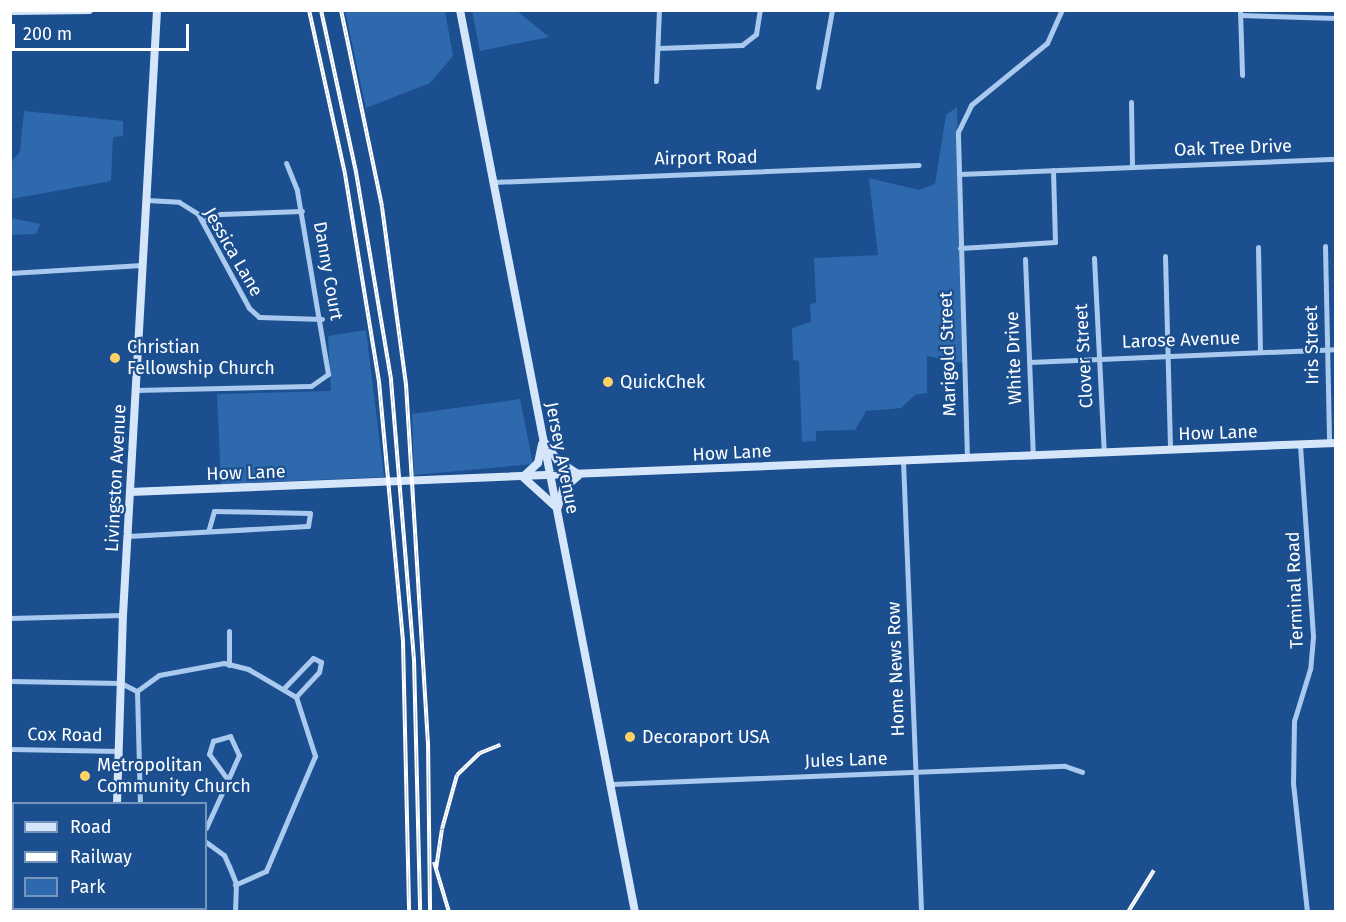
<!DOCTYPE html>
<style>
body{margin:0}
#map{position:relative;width:1346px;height:922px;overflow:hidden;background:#1b4f8f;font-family:"Fira Sans",sans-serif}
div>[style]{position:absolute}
.green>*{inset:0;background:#2e69ad}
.street>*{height:5px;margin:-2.5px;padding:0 2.5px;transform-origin:2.5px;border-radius:2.5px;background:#a9c9ee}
.secondary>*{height:8px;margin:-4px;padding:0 4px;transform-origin:4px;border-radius:4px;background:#d6e6fa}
.rail>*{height:4px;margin-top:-2px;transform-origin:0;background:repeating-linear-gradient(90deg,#1b4f8f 0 4.5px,#fff 0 9px);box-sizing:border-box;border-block:2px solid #fff}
.dots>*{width:16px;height:16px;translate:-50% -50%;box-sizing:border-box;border:3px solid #1b4f8f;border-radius:50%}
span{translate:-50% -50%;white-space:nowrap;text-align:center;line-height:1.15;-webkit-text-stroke:4.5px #1b4f8f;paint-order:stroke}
.street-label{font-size:18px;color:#fff}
.poi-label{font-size:18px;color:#fff}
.left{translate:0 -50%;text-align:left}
.frame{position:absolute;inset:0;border:12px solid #fff;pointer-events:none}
.legend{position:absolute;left:12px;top:802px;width:195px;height:108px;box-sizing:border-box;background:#1b4f8f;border:2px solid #7695bc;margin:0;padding:8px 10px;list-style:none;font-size:18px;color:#fff}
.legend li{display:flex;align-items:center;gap:12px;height:30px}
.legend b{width:30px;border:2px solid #7695bc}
.scale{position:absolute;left:12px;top:24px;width:177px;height:27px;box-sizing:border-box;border:3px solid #fff;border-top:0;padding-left:8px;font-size:18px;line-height:21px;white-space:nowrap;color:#fff;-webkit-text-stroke:4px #1b4f8f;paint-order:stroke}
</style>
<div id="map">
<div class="green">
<div style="clip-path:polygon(345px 11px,445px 11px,453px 56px,430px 83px,366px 108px)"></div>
<div style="clip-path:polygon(472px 11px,517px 11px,549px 37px,480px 51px)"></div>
<div style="clip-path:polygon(957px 107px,962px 363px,927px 356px,927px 393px,915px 395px,901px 408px,866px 411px,855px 430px,816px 431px,816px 441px,802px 442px,799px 361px,793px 360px,792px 328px,811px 322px,810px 304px,816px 303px,814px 258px,878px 255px,869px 178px,919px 190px,935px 184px,946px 115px)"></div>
<div style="clip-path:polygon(24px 111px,123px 121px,123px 136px,113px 137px,111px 181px,11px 199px,11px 162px,20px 152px)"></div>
<div style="clip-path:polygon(11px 218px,40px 224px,36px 234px,11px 235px)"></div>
<div style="clip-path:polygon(366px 330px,384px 477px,221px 484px,217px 394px,331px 391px,328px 336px)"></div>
<div style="clip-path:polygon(520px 399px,533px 464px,414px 475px,412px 414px)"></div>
</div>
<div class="street">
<div style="left:1240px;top:10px;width:65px;rotate:88.2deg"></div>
<div style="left:1240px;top:15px;width:96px;rotate:1.8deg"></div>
<div style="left:658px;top:48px;width:84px;rotate:-2deg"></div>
<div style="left:742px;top:45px;width:18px;rotate:-38deg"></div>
<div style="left:756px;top:34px;width:24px;rotate:-81deg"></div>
<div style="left:656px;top:81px;width:71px;rotate:-87.6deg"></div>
<div style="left:818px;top:87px;width:78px;rotate:-79.7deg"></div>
<div style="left:1131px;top:102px;width:65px;rotate:89.1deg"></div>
<div style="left:959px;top:174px;width:377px;rotate:-2.3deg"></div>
<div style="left:493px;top:182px;width:426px;rotate:-2.3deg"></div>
<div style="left:146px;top:200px;width:33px;rotate:3deg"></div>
<div style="left:179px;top:202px;width:22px;rotate:32deg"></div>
<div style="left:198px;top:214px;width:107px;rotate:61.5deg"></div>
<div style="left:249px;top:308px;width:13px;rotate:42deg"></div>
<div style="left:259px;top:317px;width:63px;rotate:1.8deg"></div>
<div style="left:203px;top:221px;width:18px;rotate:-22deg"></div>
<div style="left:220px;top:214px;width:82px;rotate:-2.1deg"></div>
<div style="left:1325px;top:246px;width:198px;rotate:88.8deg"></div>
<div style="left:1258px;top:247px;width:105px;rotate:88.9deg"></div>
<div style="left:960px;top:248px;width:95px;rotate:-3.6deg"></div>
<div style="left:1055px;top:242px;width:72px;rotate:-91.6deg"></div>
<div style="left:1165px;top:256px;width:194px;rotate:88.5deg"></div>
<div style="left:1094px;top:258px;width:195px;rotate:87.1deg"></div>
<div style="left:1025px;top:259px;width:197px;rotate:87.7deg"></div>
<div style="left:10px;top:273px;width:132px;rotate:-3.5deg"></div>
<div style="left:1029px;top:362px;width:307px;rotate:-2.4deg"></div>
<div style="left:135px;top:390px;width:176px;rotate:-1.3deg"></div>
<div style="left:311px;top:386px;width:21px;rotate:-35deg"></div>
<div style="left:328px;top:374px;width:187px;rotate:-99.6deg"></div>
<div style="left:297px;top:190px;width:29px;rotate:-112deg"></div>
<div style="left:1300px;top:445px;width:192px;rotate:86.1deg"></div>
<div style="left:1313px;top:637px;width:32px;rotate:95deg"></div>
<div style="left:1310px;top:669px;width:54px;rotate:107.1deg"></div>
<div style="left:1294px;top:721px;width:62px;rotate:90.9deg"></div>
<div style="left:1293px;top:783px;width:130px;rotate:83.8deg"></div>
<div style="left:967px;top:458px;width:326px;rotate:-91.6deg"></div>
<div style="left:958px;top:132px;width:30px;rotate:-64deg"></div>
<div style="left:971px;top:105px;width:98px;rotate:-39.2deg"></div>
<div style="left:1047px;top:43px;width:36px;rotate:-66deg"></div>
<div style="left:903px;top:461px;width:451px;rotate:87.7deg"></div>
<div style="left:128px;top:536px;width:180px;rotate:-3.2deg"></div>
<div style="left:308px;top:526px;width:13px;rotate:-81deg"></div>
<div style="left:310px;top:513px;width:96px;rotate:-178.8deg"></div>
<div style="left:214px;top:511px;width:19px;rotate:106deg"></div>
<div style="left:10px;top:618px;width:113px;rotate:-1.5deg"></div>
<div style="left:229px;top:665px;width:34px;rotate:-90deg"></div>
<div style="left:10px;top:681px;width:111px;rotate:1deg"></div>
<div style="left:121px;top:683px;width:18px;rotate:27deg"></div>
<div style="left:285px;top:687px;width:40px;rotate:-46deg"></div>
<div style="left:313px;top:658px;width:9px;rotate:27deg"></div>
<div style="left:321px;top:662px;width:10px;rotate:101deg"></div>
<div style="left:319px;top:672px;width:34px;rotate:133deg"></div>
<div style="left:137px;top:691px;width:27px;rotate:-36deg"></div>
<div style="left:159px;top:675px;width:66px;rotate:-10.5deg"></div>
<div style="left:224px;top:663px;width:25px;rotate:14deg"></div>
<div style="left:248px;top:669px;width:56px;rotate:30.3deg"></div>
<div style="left:296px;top:697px;width:62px;rotate:72.1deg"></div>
<div style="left:315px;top:756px;width:125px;rotate:113.1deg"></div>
<div style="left:266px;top:871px;width:34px;rotate:156deg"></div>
<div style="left:137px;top:691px;width:113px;rotate:88.5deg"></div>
<div style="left:230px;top:736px;width:21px;rotate:65deg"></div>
<div style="left:239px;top:755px;width:27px;rotate:114deg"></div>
<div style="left:228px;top:780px;width:32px;rotate:-126deg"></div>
<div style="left:209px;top:754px;width:14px;rotate:-73deg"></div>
<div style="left:213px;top:741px;width:18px;rotate:-16deg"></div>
<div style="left:10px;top:749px;width:109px;rotate:1.1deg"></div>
<div style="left:611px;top:784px;width:454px;rotate:-2.3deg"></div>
<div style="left:1065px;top:766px;width:18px;rotate:19deg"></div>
<div style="left:206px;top:828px;width:53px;rotate:-65.4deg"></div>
<div style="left:206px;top:842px;width:22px;rotate:36deg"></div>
<div style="left:224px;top:855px;width:12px;rotate:66deg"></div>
<div style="left:229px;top:866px;width:18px;rotate:68deg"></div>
<div style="left:236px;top:883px;width:29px;rotate:92deg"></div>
<div style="left:10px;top:884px;width:4px"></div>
</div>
<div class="secondary">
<div style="left:460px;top:10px;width:919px;rotate:79.02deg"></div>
<div style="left:10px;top:11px;width:79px;rotate:-0.7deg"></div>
<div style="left:546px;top:444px;width:21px;rotate:55deg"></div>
<div style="left:558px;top:461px;width:24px;rotate:33deg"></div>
<div style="left:524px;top:476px;width:19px;rotate:-43deg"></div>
<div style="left:538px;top:463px;width:19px;rotate:-78deg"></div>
<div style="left:524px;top:478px;width:42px;rotate:42.1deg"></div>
<div style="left:130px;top:492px;width:1207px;rotate:-2.33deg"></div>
<div style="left:558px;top:507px;width:19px;rotate:-74deg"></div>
<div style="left:563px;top:489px;width:20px;rotate:-41deg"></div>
<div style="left:117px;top:804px;width:189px;rotate:-88.2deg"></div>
<div style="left:123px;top:615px;width:606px;rotate:-86.78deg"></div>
<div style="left:112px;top:912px;width:4px;rotate:-90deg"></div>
</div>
<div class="rail">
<div style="left:309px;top:10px;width:168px;rotate:77.6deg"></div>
<div style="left:345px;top:174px;width:211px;rotate:80.7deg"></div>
<div style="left:379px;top:382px;width:261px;rotate:84.7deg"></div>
<div style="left:403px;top:642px;width:270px;rotate:88.7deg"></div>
<div style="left:321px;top:10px;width:166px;rotate:77.8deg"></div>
<div style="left:356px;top:172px;width:211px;rotate:80.4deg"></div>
<div style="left:391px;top:380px;width:280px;rotate:85.3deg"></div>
<div style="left:414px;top:659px;width:253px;rotate:88.6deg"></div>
<div style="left:341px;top:10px;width:201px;rotate:78.2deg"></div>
<div style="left:382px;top:207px;width:179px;rotate:82.3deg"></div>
<div style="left:406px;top:384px;width:359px;rotate:86.5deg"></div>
<div style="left:428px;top:742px;width:170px;rotate:89.3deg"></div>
<div style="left:434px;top:862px;width:52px;rotate:73.3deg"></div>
<div style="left:436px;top:869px;width:40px;rotate:-81.5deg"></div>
<div style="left:442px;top:829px;width:56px;rotate:-74.5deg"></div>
<div style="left:457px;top:775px;width:32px;rotate:-44deg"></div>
<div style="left:480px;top:753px;width:22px;rotate:-22deg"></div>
<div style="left:1128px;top:912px;width:49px;rotate:-58.2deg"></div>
</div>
<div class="dots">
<div style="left:115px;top:358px;background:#ffd166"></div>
<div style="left:608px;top:382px;background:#ffd166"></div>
<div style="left:630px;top:737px;background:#ffd166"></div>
<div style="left:85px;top:776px;background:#ffd166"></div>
</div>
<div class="street-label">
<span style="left:1233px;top:148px;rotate:-2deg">Oak Tree Drive</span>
<span style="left:706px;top:158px;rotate:-1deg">Airport Road</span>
<span style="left:233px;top:252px;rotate:60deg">Jessica Lane</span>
<span style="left:328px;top:271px;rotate:80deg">Danny Court</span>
<span style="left:1181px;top:340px;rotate:-2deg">Larose Avenue</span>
<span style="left:1312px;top:345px;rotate:-91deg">Iris Street</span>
<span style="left:948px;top:354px;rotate:-92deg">Marigold Street</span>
<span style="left:1084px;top:356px;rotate:-93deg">Clover Street</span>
<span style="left:1014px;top:358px;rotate:-92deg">White Drive</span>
<span style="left:1218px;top:433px;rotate:-2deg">How Lane</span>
<span style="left:732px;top:453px;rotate:-3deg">How Lane</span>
<span style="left:562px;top:458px;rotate:79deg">Jersey Avenue</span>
<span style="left:246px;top:473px;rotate:-2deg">How Lane</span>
<span style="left:116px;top:478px;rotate:-87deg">Livingston Avenue</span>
<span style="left:1295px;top:590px;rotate:-92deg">Terminal Road</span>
<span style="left:896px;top:669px;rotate:-92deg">Home News Row</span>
<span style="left:65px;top:735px;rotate:1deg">Cox Road</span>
<span style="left:846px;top:760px;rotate:-2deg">Jules Lane</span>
</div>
<div class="poi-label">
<span class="left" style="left:127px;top:358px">Christian<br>Fellowship Church</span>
<span class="left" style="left:620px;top:382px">QuickChek</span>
<span class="left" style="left:642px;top:737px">Decoraport USA</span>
<span class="left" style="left:97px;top:776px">Metropolitan<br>Community Church</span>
</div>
<div class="frame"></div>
<ul class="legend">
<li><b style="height:8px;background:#d6e6fa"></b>Road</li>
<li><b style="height:8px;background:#fff"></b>Railway</li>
<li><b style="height:16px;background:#2e69ad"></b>Park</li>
</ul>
<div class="scale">200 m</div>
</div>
